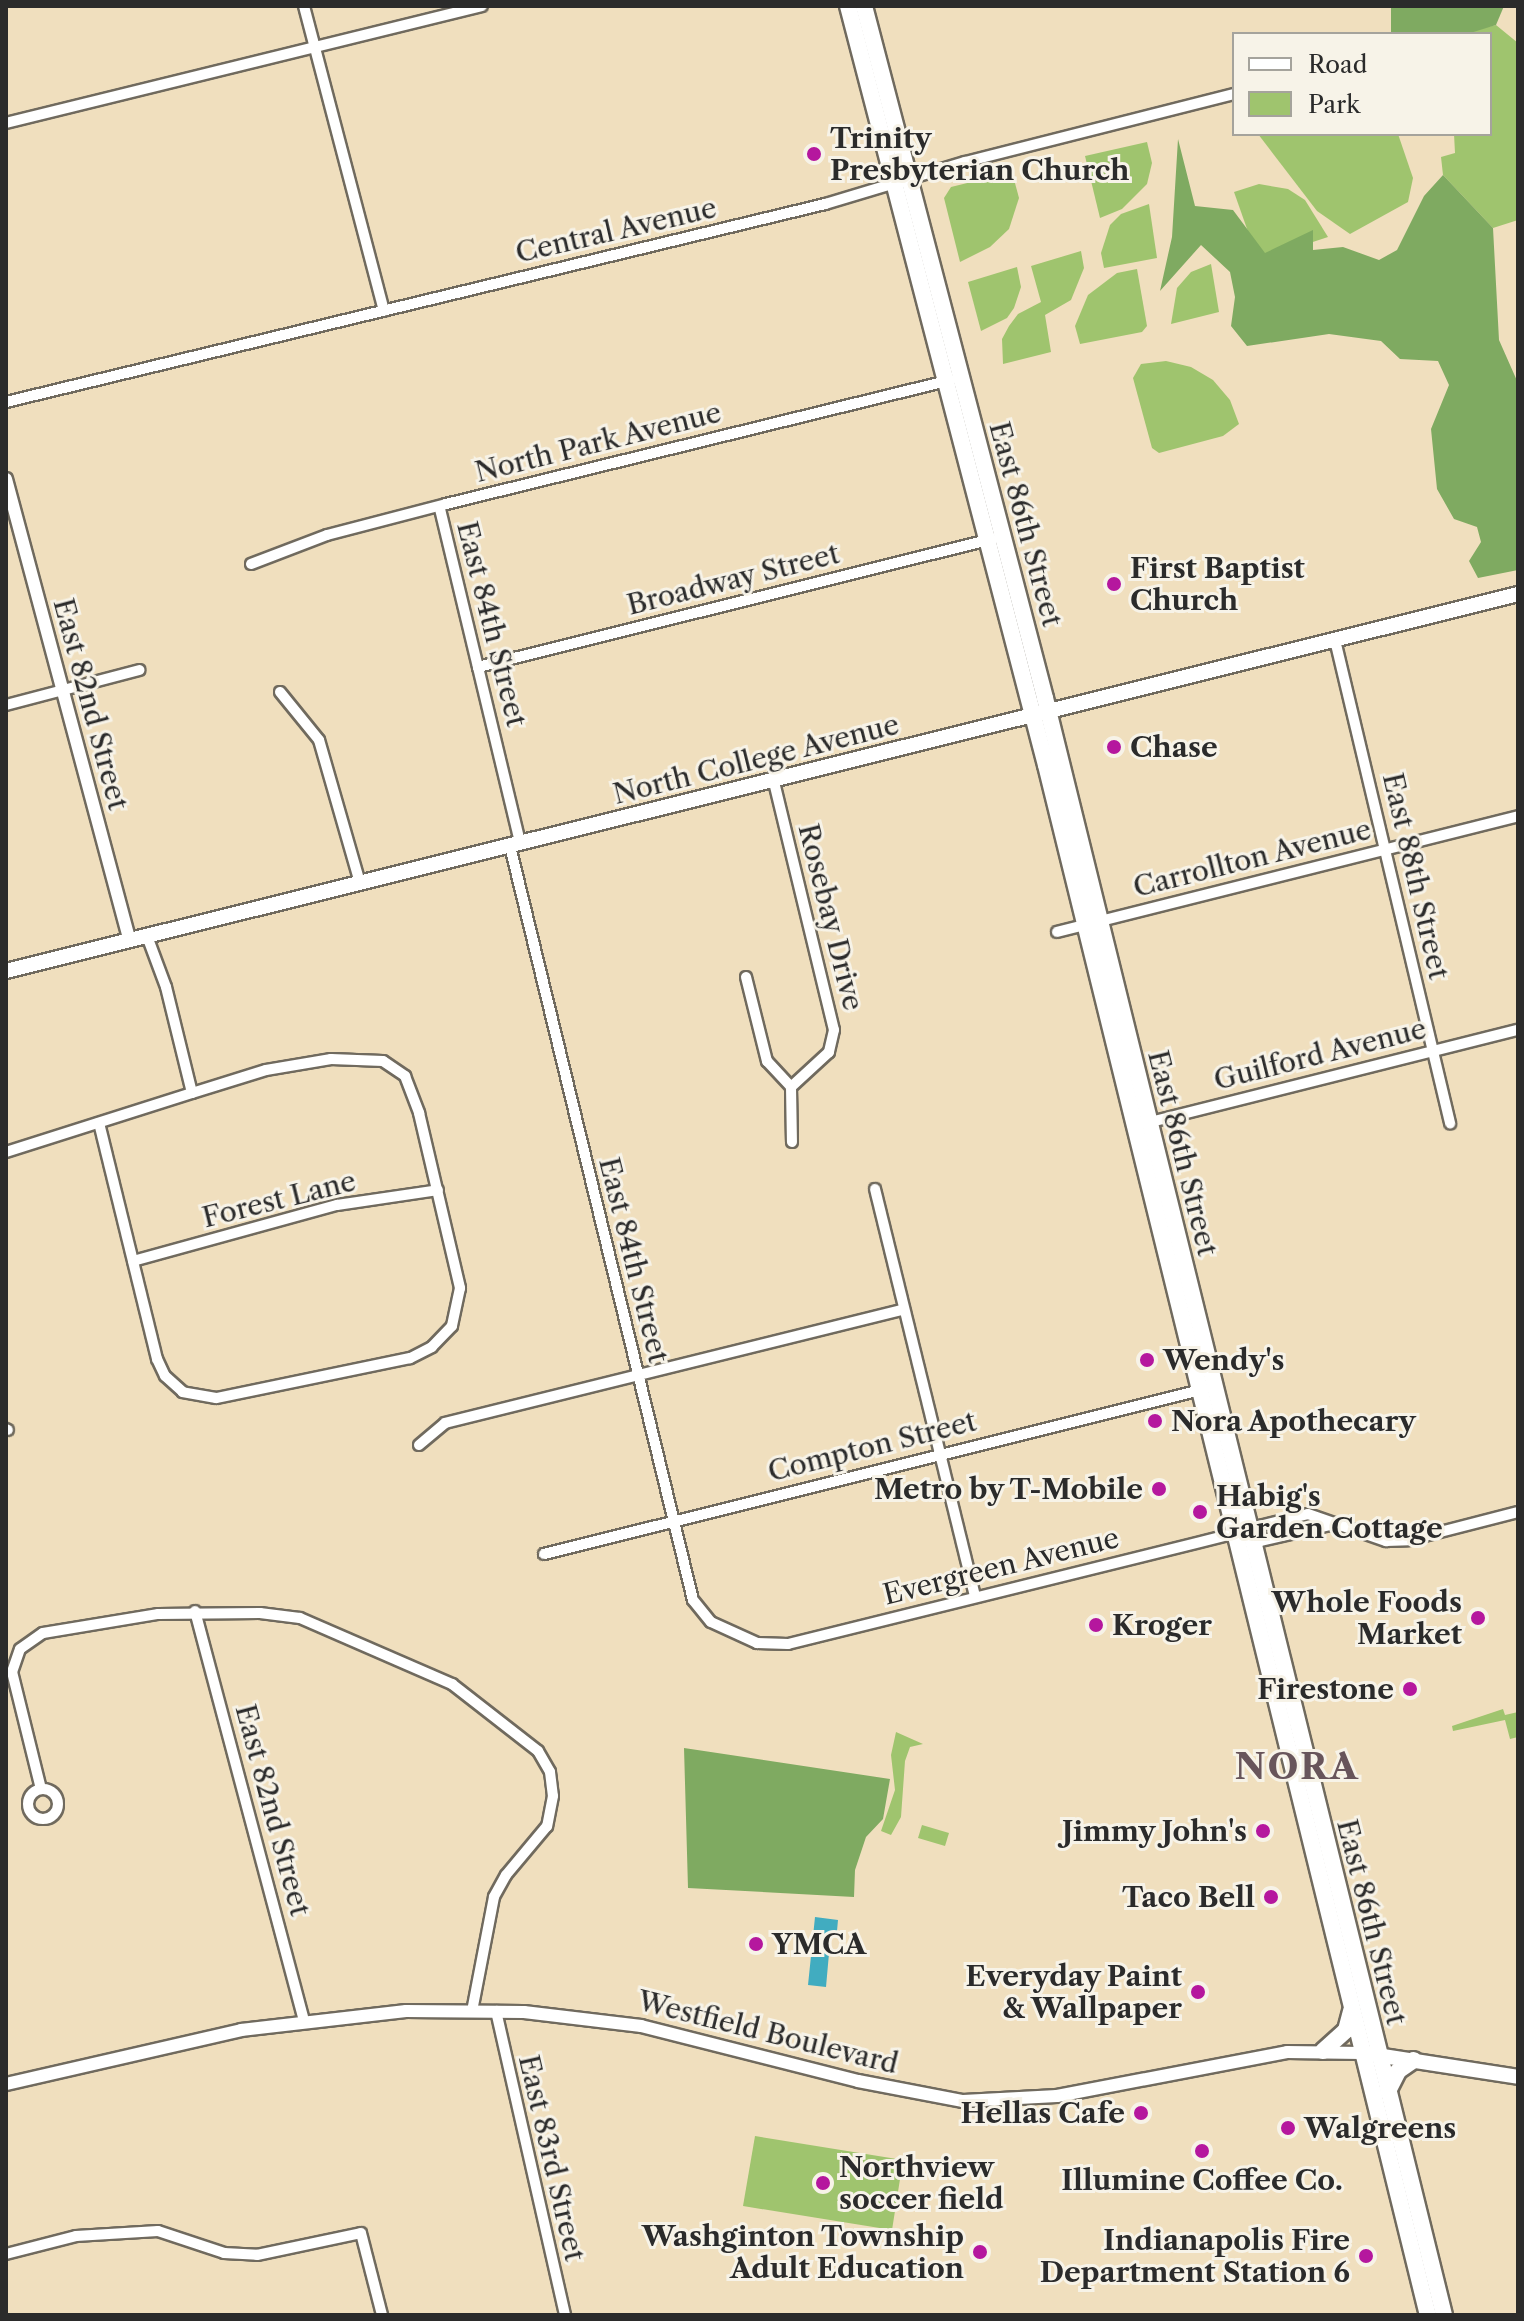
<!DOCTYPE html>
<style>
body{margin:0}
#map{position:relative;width:1524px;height:2321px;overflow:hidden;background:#f0dfbe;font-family:"Libre Caslon Text",serif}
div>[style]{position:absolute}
.green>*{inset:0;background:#9fc46e}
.forest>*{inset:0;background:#7faa61}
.water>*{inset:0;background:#41acc0}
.roads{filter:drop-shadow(2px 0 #706a5e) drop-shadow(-2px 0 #706a5e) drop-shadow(0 2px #706a5e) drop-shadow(0 -2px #706a5e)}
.minor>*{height:10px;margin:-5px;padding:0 5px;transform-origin:5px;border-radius:5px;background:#fff}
.minor>.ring{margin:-5px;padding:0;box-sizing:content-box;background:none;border:10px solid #fff;border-radius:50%}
.tertiary>*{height:12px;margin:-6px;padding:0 6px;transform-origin:6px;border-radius:6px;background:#fff}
.secondary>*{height:14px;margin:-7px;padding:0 7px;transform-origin:7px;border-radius:7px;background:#fff}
.primary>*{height:16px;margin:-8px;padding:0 8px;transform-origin:8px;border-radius:8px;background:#fff}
.dots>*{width:22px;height:22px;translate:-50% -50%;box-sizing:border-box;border:4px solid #f7f3e8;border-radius:50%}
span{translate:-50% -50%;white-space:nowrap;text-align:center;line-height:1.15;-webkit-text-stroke:6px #f7f3e8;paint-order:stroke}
.poi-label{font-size:28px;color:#2b2b2b;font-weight:700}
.left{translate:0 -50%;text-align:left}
.right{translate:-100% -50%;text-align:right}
.street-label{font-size:28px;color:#2b2b2b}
.district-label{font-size:36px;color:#68555b;font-weight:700;letter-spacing:2px}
.frame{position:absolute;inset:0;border:8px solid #2b2b2b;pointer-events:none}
.legend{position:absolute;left:1232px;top:32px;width:260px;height:104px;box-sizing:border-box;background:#f7f3e8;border:2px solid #a5a39c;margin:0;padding:10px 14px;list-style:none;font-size:24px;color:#2b2b2b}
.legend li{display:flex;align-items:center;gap:16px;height:40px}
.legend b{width:40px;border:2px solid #a5a39c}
</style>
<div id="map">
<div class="green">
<div style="clip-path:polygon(1496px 25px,1518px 43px,1518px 220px,1493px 228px,1443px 175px,1441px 157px,1455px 153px,1454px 134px,1490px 134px,1490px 34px,1457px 34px)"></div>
<div style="clip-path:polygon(1258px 134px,1398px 134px,1413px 178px,1408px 202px,1350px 234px,1317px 211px)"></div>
<div style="clip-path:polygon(1147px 142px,1152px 163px,1147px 184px,1122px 209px,1100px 218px,1085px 156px)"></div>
<div style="clip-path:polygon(1012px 172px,1019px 198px,1009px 229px,990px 247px,960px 262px,944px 198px,951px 187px)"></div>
<div style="clip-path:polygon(1259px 184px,1288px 189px,1305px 200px,1328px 237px,1258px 260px,1234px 192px)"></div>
<div style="clip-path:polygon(1149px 204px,1157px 258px,1104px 268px,1101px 253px,1110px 225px,1121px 214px)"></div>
<div style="clip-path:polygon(1081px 251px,1084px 268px,1071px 300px,1045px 315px,1051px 352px,1003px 364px,1002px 339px,1009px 326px,1018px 314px,1041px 302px,1031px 266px)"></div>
<div style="clip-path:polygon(1211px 264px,1219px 312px,1171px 324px,1177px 288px,1191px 272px)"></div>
<div style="clip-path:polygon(1017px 267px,1021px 287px,1014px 308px,1007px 318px,981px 331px,968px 282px)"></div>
<div style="clip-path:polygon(1137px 269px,1147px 326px,1142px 332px,1080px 344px,1075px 326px,1088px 295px,1117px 273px)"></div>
<div style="clip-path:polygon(1166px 361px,1191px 367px,1213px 380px,1230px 400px,1239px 424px,1223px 436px,1159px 453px,1152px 448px,1133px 378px,1141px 364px)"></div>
<div style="clip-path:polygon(1503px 1709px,1505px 1715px,1518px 1712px,1518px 1737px,1510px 1739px,1505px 1720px,1453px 1731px,1452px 1726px)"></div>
<div style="clip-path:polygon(896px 1732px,923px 1744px,910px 1747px,905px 1761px,901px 1817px,891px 1835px,881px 1831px,895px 1790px,891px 1755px)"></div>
<div style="clip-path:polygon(922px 1825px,949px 1833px,945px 1846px,918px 1838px)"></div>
<div style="clip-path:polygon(755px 2136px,903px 2160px,892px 2230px,743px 2206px)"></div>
</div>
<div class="forest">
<div style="clip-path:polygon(1391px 6px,1504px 6px,1496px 25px,1467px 34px,1391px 34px)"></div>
<div style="clip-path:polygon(1178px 139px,1195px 206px,1233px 210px,1265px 253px,1313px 230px,1313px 250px,1343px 247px,1379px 260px,1397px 250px,1424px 196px,1443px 175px,1493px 228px,1499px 340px,1518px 383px,1518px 570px,1478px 578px,1469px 561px,1481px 542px,1477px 527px,1454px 519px,1437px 489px,1431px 429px,1449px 385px,1438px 361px,1400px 359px,1381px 341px,1329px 334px,1247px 346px,1231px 326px,1235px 297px,1230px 272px,1201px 245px,1160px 291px,1172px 237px)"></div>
<div style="clip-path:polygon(684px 1748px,890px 1779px,883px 1819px,866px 1837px,855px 1870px,854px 1897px,688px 1888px)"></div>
</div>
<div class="water">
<div style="clip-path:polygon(815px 1917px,838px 1920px,837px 1931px,831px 1931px,826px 1987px,808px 1985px)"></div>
</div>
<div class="roads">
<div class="minor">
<div style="left:304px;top:6px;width:315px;rotate:75.3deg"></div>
<div style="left:6px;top:123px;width:490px;rotate:-13.8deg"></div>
<div style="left:6px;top:402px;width:843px;rotate:-13.59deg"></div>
<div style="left:825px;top:204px;width:146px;rotate:-16.7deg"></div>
<div style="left:965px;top:162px;width:277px;rotate:-14.2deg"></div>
<div style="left:440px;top:509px;width:343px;rotate:76.5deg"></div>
<div style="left:251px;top:564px;width:81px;rotate:-20.9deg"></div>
<div style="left:327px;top:535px;width:123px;rotate:-14.6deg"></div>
<div style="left:446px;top:504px;width:520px;rotate:-13.8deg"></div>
<div style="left:1335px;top:640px;width:497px;rotate:76.6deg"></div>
<div style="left:478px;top:667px;width:530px;rotate:-13.98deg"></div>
<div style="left:280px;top:692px;width:62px;rotate:50.9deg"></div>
<div style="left:319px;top:740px;width:149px;rotate:74deg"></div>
<div style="left:6px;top:705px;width:138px;rotate:-14.7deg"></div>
<div style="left:774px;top:782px;width:255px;rotate:76.4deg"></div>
<div style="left:834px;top:1030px;width:23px;rotate:103deg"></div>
<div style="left:829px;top:1052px;width:52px;rotate:137.4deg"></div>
<div style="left:791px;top:1087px;width:55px;rotate:89deg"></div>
<div style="left:510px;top:846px;width:776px;rotate:76.36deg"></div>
<div style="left:693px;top:1600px;width:28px;rotate:51deg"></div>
<div style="left:711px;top:1622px;width:51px;rotate:24.5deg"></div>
<div style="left:757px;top:1643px;width:31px;rotate:2deg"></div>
<div style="left:788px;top:1644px;width:458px;rotate:-13.9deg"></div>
<div style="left:1233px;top:1534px;width:28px;rotate:15deg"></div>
<div style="left:1260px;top:1541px;width:77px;rotate:-12.8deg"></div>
<div style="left:1057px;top:932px;width:475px;rotate:-14.1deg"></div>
<div style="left:147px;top:936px;width:54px;rotate:69.6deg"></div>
<div style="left:166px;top:987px;width:109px;rotate:76.2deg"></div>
<div style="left:746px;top:977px;width:87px;rotate:76deg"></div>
<div style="left:767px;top:1061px;width:35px;rotate:47deg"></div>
<div style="left:1147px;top:1123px;width:382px;rotate:-14.1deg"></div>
<div style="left:6px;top:1152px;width:195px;rotate:-17.6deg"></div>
<div style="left:192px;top:1093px;width:77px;rotate:-17.3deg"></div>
<div style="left:266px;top:1070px;width:66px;rotate:-9.6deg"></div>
<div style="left:331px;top:1059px;width:52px;rotate:2.2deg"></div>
<div style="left:383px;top:1061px;width:27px;rotate:34deg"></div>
<div style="left:405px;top:1076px;width:40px;rotate:69deg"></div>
<div style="left:419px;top:1113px;width:180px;rotate:76.8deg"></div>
<div style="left:460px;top:1288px;width:39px;rotate:102deg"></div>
<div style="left:452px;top:1326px;width:29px;rotate:134deg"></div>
<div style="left:432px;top:1347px;width:25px;rotate:153deg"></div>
<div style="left:410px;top:1358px;width:198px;rotate:168.3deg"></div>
<div style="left:216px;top:1398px;width:34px;rotate:-170deg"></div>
<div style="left:183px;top:1392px;width:24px;rotate:-138deg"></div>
<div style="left:165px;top:1376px;width:19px;rotate:-115deg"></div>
<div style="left:157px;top:1359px;width:243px;rotate:-103.8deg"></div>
<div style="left:875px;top:1189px;width:420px;rotate:76.2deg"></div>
<div style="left:133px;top:1261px;width:212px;rotate:-15.4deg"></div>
<div style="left:337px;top:1205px;width:102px;rotate:-8.4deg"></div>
<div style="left:6px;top:1429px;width:2px;rotate:27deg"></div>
<div style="left:419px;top:1445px;width:34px;rotate:-40deg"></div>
<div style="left:445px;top:1423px;width:472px;rotate:-13.9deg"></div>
<div style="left:1250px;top:1535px;width:13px;rotate:-45deg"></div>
<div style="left:1259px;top:1526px;width:50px;rotate:-13.8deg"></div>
<div style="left:1308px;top:1514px;width:83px;rotate:19.1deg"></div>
<div style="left:1386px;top:1541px;width:23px;rotate:-2deg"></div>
<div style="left:1409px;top:1540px;width:113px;rotate:-14.4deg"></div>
<div style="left:544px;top:1554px;width:681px;rotate:-14.02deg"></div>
<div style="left:195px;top:1611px;width:423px;rotate:75.1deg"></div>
<div style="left:41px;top:1789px;width:121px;rotate:-103.9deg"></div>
<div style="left:12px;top:1672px;width:24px;rotate:-71deg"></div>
<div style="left:20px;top:1649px;width:28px;rotate:-35deg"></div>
<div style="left:43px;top:1633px;width:117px;rotate:-9.4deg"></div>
<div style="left:158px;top:1614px;width:102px;rotate:-0.6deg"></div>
<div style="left:260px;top:1613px;width:40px;rotate:7.1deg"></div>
<div style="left:300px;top:1618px;width:166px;rotate:23.5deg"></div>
<div style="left:452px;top:1684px;width:109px;rotate:37.9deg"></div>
<div style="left:538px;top:1751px;width:24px;rotate:60deg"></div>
<div style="left:550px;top:1772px;width:24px;rotate:83deg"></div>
<div style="left:553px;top:1796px;width:31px;rotate:101deg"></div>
<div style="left:547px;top:1826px;width:64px;rotate:129.9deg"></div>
<div style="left:506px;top:1875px;width:25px;rotate:119deg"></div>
<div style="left:494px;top:1897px;width:116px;rotate:100.9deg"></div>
<div class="ring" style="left:28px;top:1789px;width:20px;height:20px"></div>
<div style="left:496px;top:2011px;width:312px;rotate:77.2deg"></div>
<div style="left:6px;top:2254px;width:72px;rotate:-14.4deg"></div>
<div style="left:76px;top:2236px;width:82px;rotate:-3.5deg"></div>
<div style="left:158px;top:2231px;width:70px;rotate:18.4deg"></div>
<div style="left:224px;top:2253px;width:33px;rotate:3deg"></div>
<div style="left:257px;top:2255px;width:106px;rotate:-11.9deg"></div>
<div style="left:361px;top:2233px;width:85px;rotate:75.6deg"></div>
</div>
<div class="tertiary">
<div style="left:6px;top:479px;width:478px;rotate:75deg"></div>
<div style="left:6px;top:2084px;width:241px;rotate:-12.9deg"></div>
<div style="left:241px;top:2030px;width:166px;rotate:-6.6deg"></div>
<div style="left:406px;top:2011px;width:118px;rotate:0.5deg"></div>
<div style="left:524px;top:2012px;width:118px;rotate:6.8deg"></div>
<div style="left:641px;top:2026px;width:224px;rotate:14.2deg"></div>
<div style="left:858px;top:2081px;width:107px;rotate:10.8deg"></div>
<div style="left:963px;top:2101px;width:94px;rotate:-3deg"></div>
<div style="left:1057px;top:2096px;width:234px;rotate:-10.8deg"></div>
<div style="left:1287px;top:2052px;width:75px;rotate:0.8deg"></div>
</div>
<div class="secondary">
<div style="left:6px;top:971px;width:1558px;rotate:-14deg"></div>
<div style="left:1370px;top:2054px;width:150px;rotate:8.8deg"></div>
</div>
<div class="primary">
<div style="left:848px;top:6px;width:784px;rotate:75.38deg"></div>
<div style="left:1046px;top:765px;width:1596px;rotate:76.16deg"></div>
<div style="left:864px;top:6px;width:715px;rotate:75.34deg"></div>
<div style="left:1045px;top:698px;width:1665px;rotate:76.14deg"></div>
<div style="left:1323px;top:2051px;width:31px;rotate:-42deg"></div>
<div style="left:1346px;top:2030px;width:20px;rotate:-75deg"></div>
<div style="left:1388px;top:2091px;width:22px;rotate:-63deg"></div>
<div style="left:1398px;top:2071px;width:19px;rotate:-35deg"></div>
</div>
</div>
<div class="dots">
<div style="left:814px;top:154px;background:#b5179e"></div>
<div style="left:1114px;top:584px;background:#b5179e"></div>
<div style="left:1114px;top:747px;background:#b5179e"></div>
<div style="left:1147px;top:1360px;background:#b5179e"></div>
<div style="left:1155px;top:1421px;background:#b5179e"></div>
<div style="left:1159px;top:1489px;background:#b5179e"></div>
<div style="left:1200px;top:1512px;background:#b5179e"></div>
<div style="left:1478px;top:1618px;background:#b5179e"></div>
<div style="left:1096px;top:1625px;background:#b5179e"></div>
<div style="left:1410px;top:1689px;background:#b5179e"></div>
<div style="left:1263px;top:1831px;background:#b5179e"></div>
<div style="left:1271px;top:1897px;background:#b5179e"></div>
<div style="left:756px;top:1944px;background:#b5179e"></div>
<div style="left:1198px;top:1992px;background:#b5179e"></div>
<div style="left:1141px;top:2113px;background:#b5179e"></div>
<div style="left:1288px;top:2128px;background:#b5179e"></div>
<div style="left:1202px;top:2151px;background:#b5179e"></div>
<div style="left:823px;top:2183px;background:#b5179e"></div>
<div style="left:980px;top:2252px;background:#b5179e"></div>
<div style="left:1366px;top:2256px;background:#b5179e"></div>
</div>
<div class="poi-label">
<span class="left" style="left:830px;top:154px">Trinity<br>Presbyterian Church</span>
<span class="left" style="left:1130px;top:584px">First Baptist<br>Church</span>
<span class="left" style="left:1130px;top:747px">Chase</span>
<span class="left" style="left:1163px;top:1360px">Wendy's</span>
<span class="left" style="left:1171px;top:1421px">Nora Apothecary</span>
<span class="right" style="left:1143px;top:1489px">Metro by T-Mobile</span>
<span class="left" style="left:1216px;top:1512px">Habig's<br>Garden Cottage</span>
<span class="right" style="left:1462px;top:1618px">Whole Foods<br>Market</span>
<span class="left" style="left:1112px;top:1625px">Kroger</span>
<span class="right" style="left:1394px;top:1689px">Firestone</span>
<span class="right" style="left:1247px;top:1831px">Jimmy John's</span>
<span class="right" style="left:1255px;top:1897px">Taco Bell</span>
<span class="left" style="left:772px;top:1944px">YMCA</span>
<span class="right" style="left:1182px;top:1992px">Everyday Paint<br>&amp; Wallpaper</span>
<span class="right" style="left:1125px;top:2113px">Hellas Cafe</span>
<span class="left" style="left:1304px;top:2128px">Walgreens</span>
<span class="left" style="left:839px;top:2183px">Northview<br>soccer field</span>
<span style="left:1202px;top:2180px">Illumine Coffee Co.</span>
<span class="right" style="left:964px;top:2252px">Washginton Township<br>Adult Education</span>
<span class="right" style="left:1350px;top:2256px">Indianapolis Fire<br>Department Station 6</span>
</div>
<div class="street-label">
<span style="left:616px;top:230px;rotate:-13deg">Central Avenue</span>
<span style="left:598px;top:442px;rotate:-14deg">North Park Avenue</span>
<span style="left:1026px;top:524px;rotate:75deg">East 86th Street</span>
<span style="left:733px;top:579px;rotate:-14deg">Broadway Street</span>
<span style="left:492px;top:624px;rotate:76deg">East 84th Street</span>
<span style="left:91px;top:704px;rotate:75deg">East 82nd Street</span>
<span style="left:756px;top:759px;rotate:-14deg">North College Avenue</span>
<span style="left:1252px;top:858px;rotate:-14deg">Carrollton Avenue</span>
<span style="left:1416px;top:876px;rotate:77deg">East 88th Street</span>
<span style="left:831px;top:917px;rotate:76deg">Rosebay Drive</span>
<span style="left:1320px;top:1054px;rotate:-14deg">Guilford Avenue</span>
<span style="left:1183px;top:1153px;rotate:76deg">East 86th Street</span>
<span style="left:279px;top:1199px;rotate:-14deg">Forest Lane</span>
<span style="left:634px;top:1260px;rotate:76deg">East 84th Street</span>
<span style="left:872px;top:1446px;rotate:-14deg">Compton Street</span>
<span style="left:1001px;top:1566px;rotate:-14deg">Evergreen Avenue</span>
<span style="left:273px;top:1810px;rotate:75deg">East 82nd Street</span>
<span style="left:1372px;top:1922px;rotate:76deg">East 86th Street</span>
<span style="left:768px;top:2032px;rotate:14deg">Westfield Boulevard</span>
<span style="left:552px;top:2158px;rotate:77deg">East 83rd Street</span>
</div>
<div class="district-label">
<span style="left:1297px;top:1767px">NORA</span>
</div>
<div class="frame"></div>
<ul class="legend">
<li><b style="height:10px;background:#fff"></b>Road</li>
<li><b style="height:22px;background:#9fc46e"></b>Park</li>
</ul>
</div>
